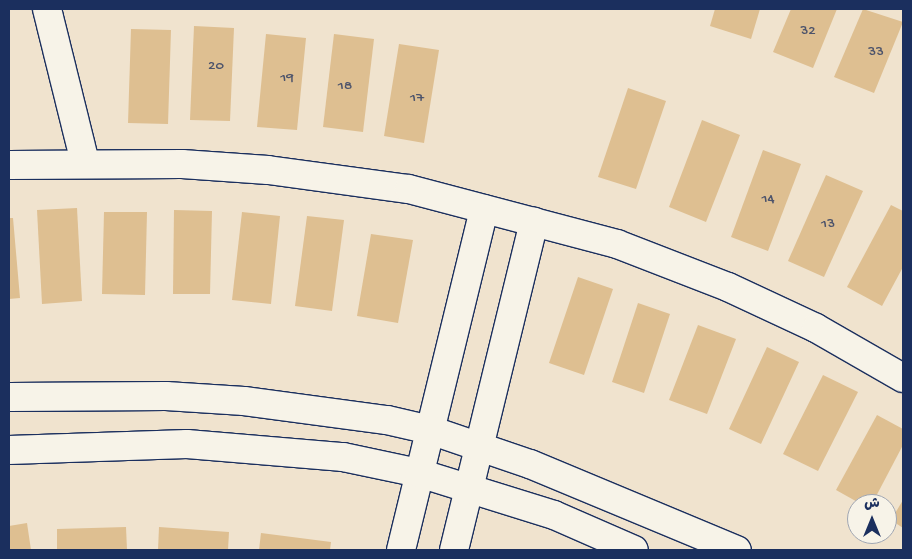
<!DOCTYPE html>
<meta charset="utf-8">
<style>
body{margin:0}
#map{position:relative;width:912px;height:559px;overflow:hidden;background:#f0e3ce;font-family:"Gochi Hand","Playpen Sans Arabic",sans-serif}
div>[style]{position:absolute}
.building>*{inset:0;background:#debf91}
.roads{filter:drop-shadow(1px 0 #1b2f5e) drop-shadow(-1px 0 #1b2f5e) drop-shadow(0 1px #1b2f5e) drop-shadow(0 -1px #1b2f5e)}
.minor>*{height:28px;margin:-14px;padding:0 14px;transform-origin:14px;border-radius:14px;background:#f7f3e8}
.tertiary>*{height:28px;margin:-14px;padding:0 14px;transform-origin:14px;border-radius:14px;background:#f7f3e8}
span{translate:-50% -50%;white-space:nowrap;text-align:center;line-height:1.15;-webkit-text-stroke:4.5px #f7f3e8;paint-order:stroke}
.number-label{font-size:15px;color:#4c536b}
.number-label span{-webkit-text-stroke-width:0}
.frame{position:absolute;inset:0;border:10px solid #1b2f5e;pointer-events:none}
.north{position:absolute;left:847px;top:494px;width:50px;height:50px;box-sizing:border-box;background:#f7f3e8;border:1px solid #9fa5b1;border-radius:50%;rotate:0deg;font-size:14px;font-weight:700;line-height:20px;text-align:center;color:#1b2f5e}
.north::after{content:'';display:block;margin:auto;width:18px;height:22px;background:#1b2f5e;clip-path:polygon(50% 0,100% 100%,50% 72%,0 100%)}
</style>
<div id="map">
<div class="building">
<div style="clip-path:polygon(715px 9px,760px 9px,751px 39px,710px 26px)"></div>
<div style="clip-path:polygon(791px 9px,837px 9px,813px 68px,773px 52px)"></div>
<div style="clip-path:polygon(863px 9px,903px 22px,874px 93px,834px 77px)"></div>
<div style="clip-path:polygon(194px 26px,234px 28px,230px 121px,190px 120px)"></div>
<div style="clip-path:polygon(131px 29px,171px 30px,168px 124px,128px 123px)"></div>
<div style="clip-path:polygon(266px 34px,306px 38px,297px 130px,257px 127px)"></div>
<div style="clip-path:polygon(334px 34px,374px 39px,363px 132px,323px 127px)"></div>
<div style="clip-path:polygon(399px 44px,439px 50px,424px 143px,384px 136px)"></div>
<div style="clip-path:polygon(628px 88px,666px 101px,636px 189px,598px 177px)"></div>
<div style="clip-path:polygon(702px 120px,740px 135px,706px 222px,669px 207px)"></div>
<div style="clip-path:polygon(763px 150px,801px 164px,768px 251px,731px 237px)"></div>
<div style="clip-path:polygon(826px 175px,863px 191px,824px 277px,788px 261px)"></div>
<div style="clip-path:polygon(891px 205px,903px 211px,903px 267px,882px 306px,847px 287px)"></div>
<div style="clip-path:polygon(77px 208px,82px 301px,42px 304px,37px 210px)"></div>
<div style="clip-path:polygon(174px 210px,212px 211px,210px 294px,173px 294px)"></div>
<div style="clip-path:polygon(104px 212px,147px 212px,145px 295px,102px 294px)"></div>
<div style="clip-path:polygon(242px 212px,280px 216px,271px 304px,232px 300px)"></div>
<div style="clip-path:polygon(307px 216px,344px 220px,332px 311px,295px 306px)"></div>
<div style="clip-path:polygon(9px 218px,13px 218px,20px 298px,9px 299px)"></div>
<div style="clip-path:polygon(371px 234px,413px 240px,398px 323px,357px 316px)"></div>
<div style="clip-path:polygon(578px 277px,613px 289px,584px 375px,549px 363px)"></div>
<div style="clip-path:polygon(638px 303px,670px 314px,644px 393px,612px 382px)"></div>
<div style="clip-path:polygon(698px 325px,736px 339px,707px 414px,669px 400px)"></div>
<div style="clip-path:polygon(767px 347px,799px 362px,761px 444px,729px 429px)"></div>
<div style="clip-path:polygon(823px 375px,858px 392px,818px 471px,783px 454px)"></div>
<div style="clip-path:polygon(877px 415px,903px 429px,903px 445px,872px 504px,861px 504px,836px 490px)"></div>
<div style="clip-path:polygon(903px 500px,903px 528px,891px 520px)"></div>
<div style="clip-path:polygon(27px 523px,31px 550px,9px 550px,9px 526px)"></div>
<div style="clip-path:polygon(126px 527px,127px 550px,57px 550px,57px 529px)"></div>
<div style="clip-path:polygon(159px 527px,229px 532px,228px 550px,158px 550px)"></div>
<div style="clip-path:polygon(261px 533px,331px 542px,330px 550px,259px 550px)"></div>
</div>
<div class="roads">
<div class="minor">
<div style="left:47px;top:9px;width:159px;rotate:76.1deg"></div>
<div style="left:9px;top:165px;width:173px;rotate:-0.3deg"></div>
<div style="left:182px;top:164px;width:86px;rotate:4deg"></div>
<div style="left:268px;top:170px;width:142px;rotate:7.7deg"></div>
<div style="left:409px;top:189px;width:215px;rotate:14.8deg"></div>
<div style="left:617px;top:244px;width:119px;rotate:21.2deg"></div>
<div style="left:728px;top:287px;width:97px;rotate:25deg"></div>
<div style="left:816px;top:328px;width:100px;rotate:29.9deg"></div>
<div style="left:401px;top:550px;width:351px;rotate:-76.3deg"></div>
<div style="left:454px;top:550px;width:338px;rotate:-76.3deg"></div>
</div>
<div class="tertiary">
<div style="left:9px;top:397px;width:157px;rotate:-0.4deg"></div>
<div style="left:166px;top:396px;width:78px;rotate:3.7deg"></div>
<div style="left:244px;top:401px;width:144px;rotate:7.6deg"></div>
<div style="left:387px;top:420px;width:44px;rotate:13.1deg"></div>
<div style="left:430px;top:430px;width:106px;rotate:18.8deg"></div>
<div style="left:530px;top:464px;width:224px;rotate:22.6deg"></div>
<div style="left:9px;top:450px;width:178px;rotate:-1.9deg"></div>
<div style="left:187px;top:444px;width:157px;rotate:4.8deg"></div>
<div style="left:343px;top:457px;width:78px;rotate:11.9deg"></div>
<div style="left:419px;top:473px;width:141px;rotate:17.3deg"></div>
<div style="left:554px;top:515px;width:87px;rotate:23.6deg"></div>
</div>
</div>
<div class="number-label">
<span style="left:808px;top:32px">32</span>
<span style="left:876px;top:53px">33</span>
<span style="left:216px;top:67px">20</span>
<span style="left:287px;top:79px">19</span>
<span style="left:345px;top:87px">18</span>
<span style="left:417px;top:99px">17</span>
<span style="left:768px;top:200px">14</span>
<span style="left:828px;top:225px">13</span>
</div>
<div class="frame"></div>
<div class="north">ش</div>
</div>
